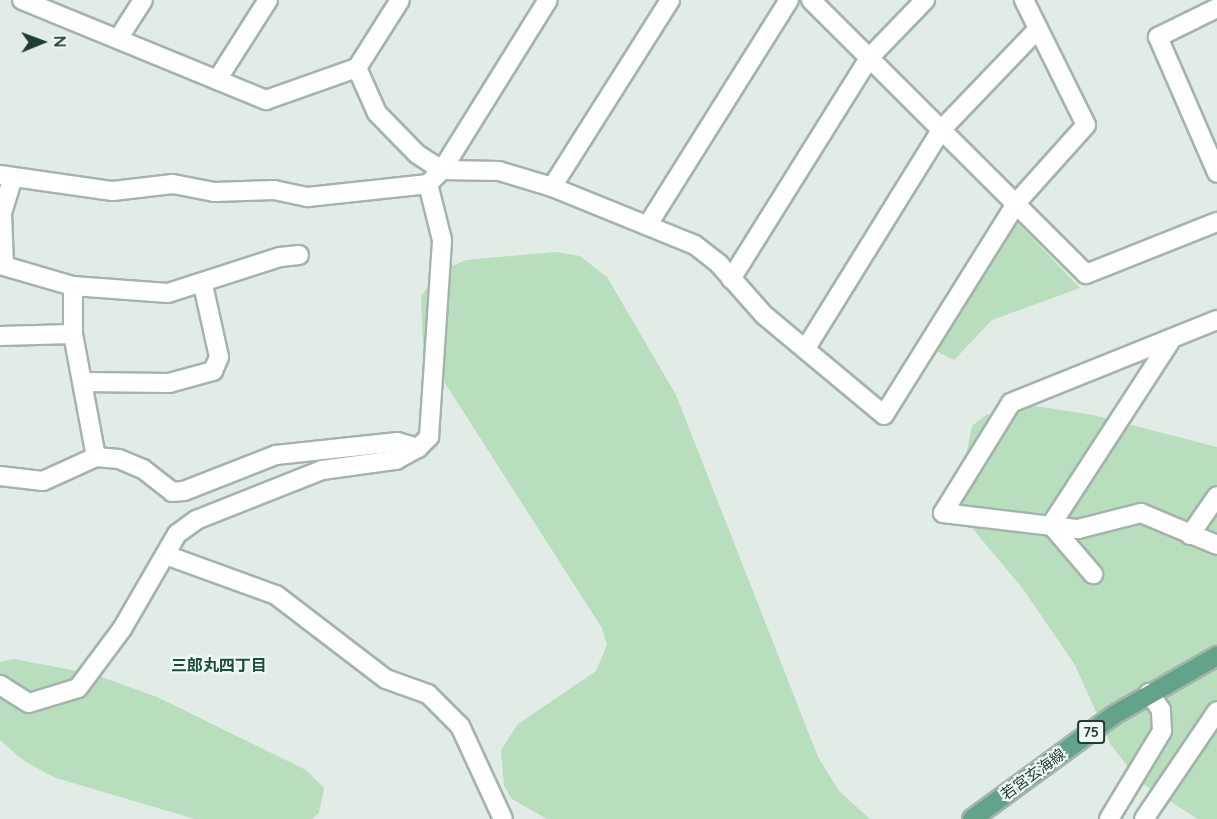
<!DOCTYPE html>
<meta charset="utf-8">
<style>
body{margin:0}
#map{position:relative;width:1217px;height:819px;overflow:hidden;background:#e0ece5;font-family:Quicksand,"Noto Sans JP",sans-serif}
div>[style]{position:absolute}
.green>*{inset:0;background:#b8debd}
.roads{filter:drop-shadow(2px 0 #a3b4ab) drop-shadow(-2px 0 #a3b4ab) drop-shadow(0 2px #a3b4ab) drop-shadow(0 -2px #a3b4ab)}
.street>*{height:18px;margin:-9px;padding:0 9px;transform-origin:9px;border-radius:9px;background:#fff}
.primary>*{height:18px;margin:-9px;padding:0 9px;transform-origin:9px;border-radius:9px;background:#62a389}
span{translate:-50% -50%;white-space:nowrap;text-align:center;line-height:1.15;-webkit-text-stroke:4.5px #f0f8f3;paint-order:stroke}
.shield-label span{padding:2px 4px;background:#f0f8f3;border:2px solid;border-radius:4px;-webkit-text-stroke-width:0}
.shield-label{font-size:14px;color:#203d31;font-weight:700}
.street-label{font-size:15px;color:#203d31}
.neighbourhood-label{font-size:16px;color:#1b4f3b;font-weight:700}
.north{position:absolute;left:12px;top:12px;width:60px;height:60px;-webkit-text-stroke:4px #f0f8f3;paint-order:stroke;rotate:89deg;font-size:16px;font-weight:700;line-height:24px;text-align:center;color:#203d31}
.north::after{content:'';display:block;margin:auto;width:21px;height:27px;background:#203d31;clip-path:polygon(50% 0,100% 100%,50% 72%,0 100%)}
</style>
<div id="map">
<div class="green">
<div style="clip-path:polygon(1017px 222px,1080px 288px,992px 320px,954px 360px,936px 351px)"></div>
<div style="clip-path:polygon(555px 252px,580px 256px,607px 277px,676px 395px,818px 757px,839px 791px,870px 819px,547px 819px,512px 799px,504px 786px,501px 750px,518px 724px,596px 671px,607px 645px,602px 628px,423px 349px,421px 296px,441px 271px,466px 260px)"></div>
<div style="clip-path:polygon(1035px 406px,1093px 415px,1217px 447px,1217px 819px,1198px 819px,1140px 782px,1111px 745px,1075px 665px,1023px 589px,962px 516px,959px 489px,972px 426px,986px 415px)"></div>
<div style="clip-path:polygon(14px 659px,93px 674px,157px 697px,306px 770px,324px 788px,319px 813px,312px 819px,195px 819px,56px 778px,24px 761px,0 740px,0 662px)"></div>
</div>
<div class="roads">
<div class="street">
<div style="left:22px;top:0;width:264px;rotate:22.3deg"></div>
<div style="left:266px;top:100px;width:96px;rotate:-19.4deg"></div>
<div style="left:811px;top:0;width:388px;rotate:44.9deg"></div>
<div style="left:1086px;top:274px;width:141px;rotate:-21.7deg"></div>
<div style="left:1217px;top:8px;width:66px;rotate:153.8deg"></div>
<div style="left:1158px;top:37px;width:148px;rotate:66.5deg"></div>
<div style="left:118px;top:39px;width:46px;rotate:-57.3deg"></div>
<div style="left:357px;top:68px;width:49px;rotate:66deg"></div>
<div style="left:377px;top:113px;width:57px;rotate:45.7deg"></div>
<div style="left:417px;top:154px;width:30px;rotate:33deg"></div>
<div style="left:442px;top:170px;width:57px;rotate:1deg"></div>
<div style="left:499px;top:171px;width:55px;rotate:16.8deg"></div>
<div style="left:552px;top:187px;width:154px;rotate:22.1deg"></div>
<div style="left:695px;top:245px;width:31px;rotate:38deg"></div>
<div style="left:719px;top:264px;width:68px;rotate:48.6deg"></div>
<div style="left:764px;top:315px;width:156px;rotate:39.8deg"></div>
<div style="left:884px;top:415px;width:251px;rotate:-58deg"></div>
<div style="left:1017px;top:202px;width:103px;rotate:-48.1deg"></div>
<div style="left:1086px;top:125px;width:140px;rotate:-116.4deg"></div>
<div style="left:357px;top:68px;width:80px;rotate:-57.7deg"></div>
<div style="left:217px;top:80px;width:95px;rotate:-57.5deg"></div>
<div style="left:0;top:175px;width:114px;rotate:8.1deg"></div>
<div style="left:113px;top:191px;width:60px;rotate:-6.7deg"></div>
<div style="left:173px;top:184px;width:42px;rotate:11deg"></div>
<div style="left:214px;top:192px;width:60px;rotate:-1.9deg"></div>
<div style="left:274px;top:190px;width:35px;rotate:12deg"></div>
<div style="left:308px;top:197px;width:121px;rotate:-6.2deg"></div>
<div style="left:13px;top:177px;width:38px;rotate:107deg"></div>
<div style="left:2px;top:213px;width:53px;rotate:87.8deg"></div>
<div style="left:4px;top:266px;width:72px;rotate:16.2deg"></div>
<div style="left:73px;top:286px;width:48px;rotate:90deg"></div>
<div style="left:73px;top:334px;width:125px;rotate:79.4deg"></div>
<div style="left:552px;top:187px;width:221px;rotate:-57.7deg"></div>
<div style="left:649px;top:223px;width:263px;rotate:-57.9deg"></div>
<div style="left:731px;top:279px;width:261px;rotate:-58deg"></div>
<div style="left:869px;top:58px;width:81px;rotate:-46deg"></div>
<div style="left:73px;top:286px;width:95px;rotate:4.2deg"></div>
<div style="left:168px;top:293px;width:118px;rotate:-17.8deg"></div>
<div style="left:280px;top:257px;width:19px;rotate:-6deg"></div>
<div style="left:1217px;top:320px;width:222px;rotate:158.1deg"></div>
<div style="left:1011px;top:403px;width:129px;rotate:121.7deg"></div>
<div style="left:943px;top:513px;width:136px;rotate:6.8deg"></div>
<div style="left:1078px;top:529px;width:65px;rotate:-14.3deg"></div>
<div style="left:1141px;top:513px;width:82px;rotate:22.8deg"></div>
<div style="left:0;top:336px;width:73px;rotate:-1.6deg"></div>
<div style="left:806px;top:348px;width:258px;rotate:-58.2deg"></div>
<div style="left:942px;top:129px;width:137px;rotate:-46.2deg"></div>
<div style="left:83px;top:382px;width:86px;rotate:0.7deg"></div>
<div style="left:169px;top:383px;width:46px;rotate:-15.3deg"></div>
<div style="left:213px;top:371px;width:15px;rotate:-67deg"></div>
<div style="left:219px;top:357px;width:74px;rotate:-102.5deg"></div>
<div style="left:0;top:476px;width:43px;rotate:6.6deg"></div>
<div style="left:43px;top:481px;width:58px;rotate:-24.4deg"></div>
<div style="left:96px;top:457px;width:23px;rotate:5deg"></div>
<div style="left:119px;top:459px;width:26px;rotate:23deg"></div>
<div style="left:143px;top:469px;width:37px;rotate:38deg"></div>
<div style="left:172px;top:492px;width:12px;rotate:-5deg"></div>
<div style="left:184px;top:491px;width:99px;rotate:-21.4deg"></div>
<div style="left:276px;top:455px;width:122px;rotate:-6.1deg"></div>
<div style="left:397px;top:442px;width:22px;rotate:16deg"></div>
<div style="left:418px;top:448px;width:16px;rotate:-45deg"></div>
<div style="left:429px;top:437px;width:197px;rotate:-86.2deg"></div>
<div style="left:442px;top:240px;width:58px;rotate:-104deg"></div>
<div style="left:428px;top:184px;width:20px;rotate:-45deg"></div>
<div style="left:442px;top:170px;width:200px;rotate:-58.1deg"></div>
<div style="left:1051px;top:525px;width:221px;rotate:-57deg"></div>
<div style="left:1051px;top:525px;width:65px;rotate:49.4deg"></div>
<div style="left:1190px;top:535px;width:47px;rotate:-55.3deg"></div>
<div style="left:166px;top:555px;width:117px;rotate:20deg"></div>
<div style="left:276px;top:595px;width:138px;rotate:37.4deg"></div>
<div style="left:386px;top:679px;width:45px;rotate:19.7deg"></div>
<div style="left:428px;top:694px;width:45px;rotate:45deg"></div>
<div style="left:460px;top:726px;width:102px;rotate:65.2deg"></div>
<div style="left:0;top:685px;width:34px;rotate:32deg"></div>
<div style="left:29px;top:703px;width:51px;rotate:-17deg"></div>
<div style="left:78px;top:688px;width:74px;rotate:-53.3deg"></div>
<div style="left:122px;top:629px;width:110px;rotate:-59.9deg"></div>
<div style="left:177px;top:534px;width:24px;rotate:-36deg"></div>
<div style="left:196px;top:520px;width:136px;rotate:-21.6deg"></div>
<div style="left:322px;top:470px;width:75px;rotate:-7.7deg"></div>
<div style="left:396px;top:460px;width:25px;rotate:-29deg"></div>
<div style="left:1109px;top:819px;width:103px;rotate:-58.9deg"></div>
<div style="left:1162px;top:731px;width:21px;rotate:-93deg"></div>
<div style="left:1161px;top:710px;width:21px;rotate:-125deg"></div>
<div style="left:1144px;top:819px;width:130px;rotate:-55.9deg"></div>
</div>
<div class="primary">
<div style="left:972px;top:819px;width:176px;rotate:-36.2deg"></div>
<div style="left:1114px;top:715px;width:119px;rotate:-29.8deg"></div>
</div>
</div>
<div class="shield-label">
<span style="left:1091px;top:732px">75</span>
</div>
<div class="street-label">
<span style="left:1033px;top:774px;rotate:-36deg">若宮玄海線</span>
</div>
<div class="neighbourhood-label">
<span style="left:219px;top:665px">三郎丸四丁目</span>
</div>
<div class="north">N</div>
</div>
